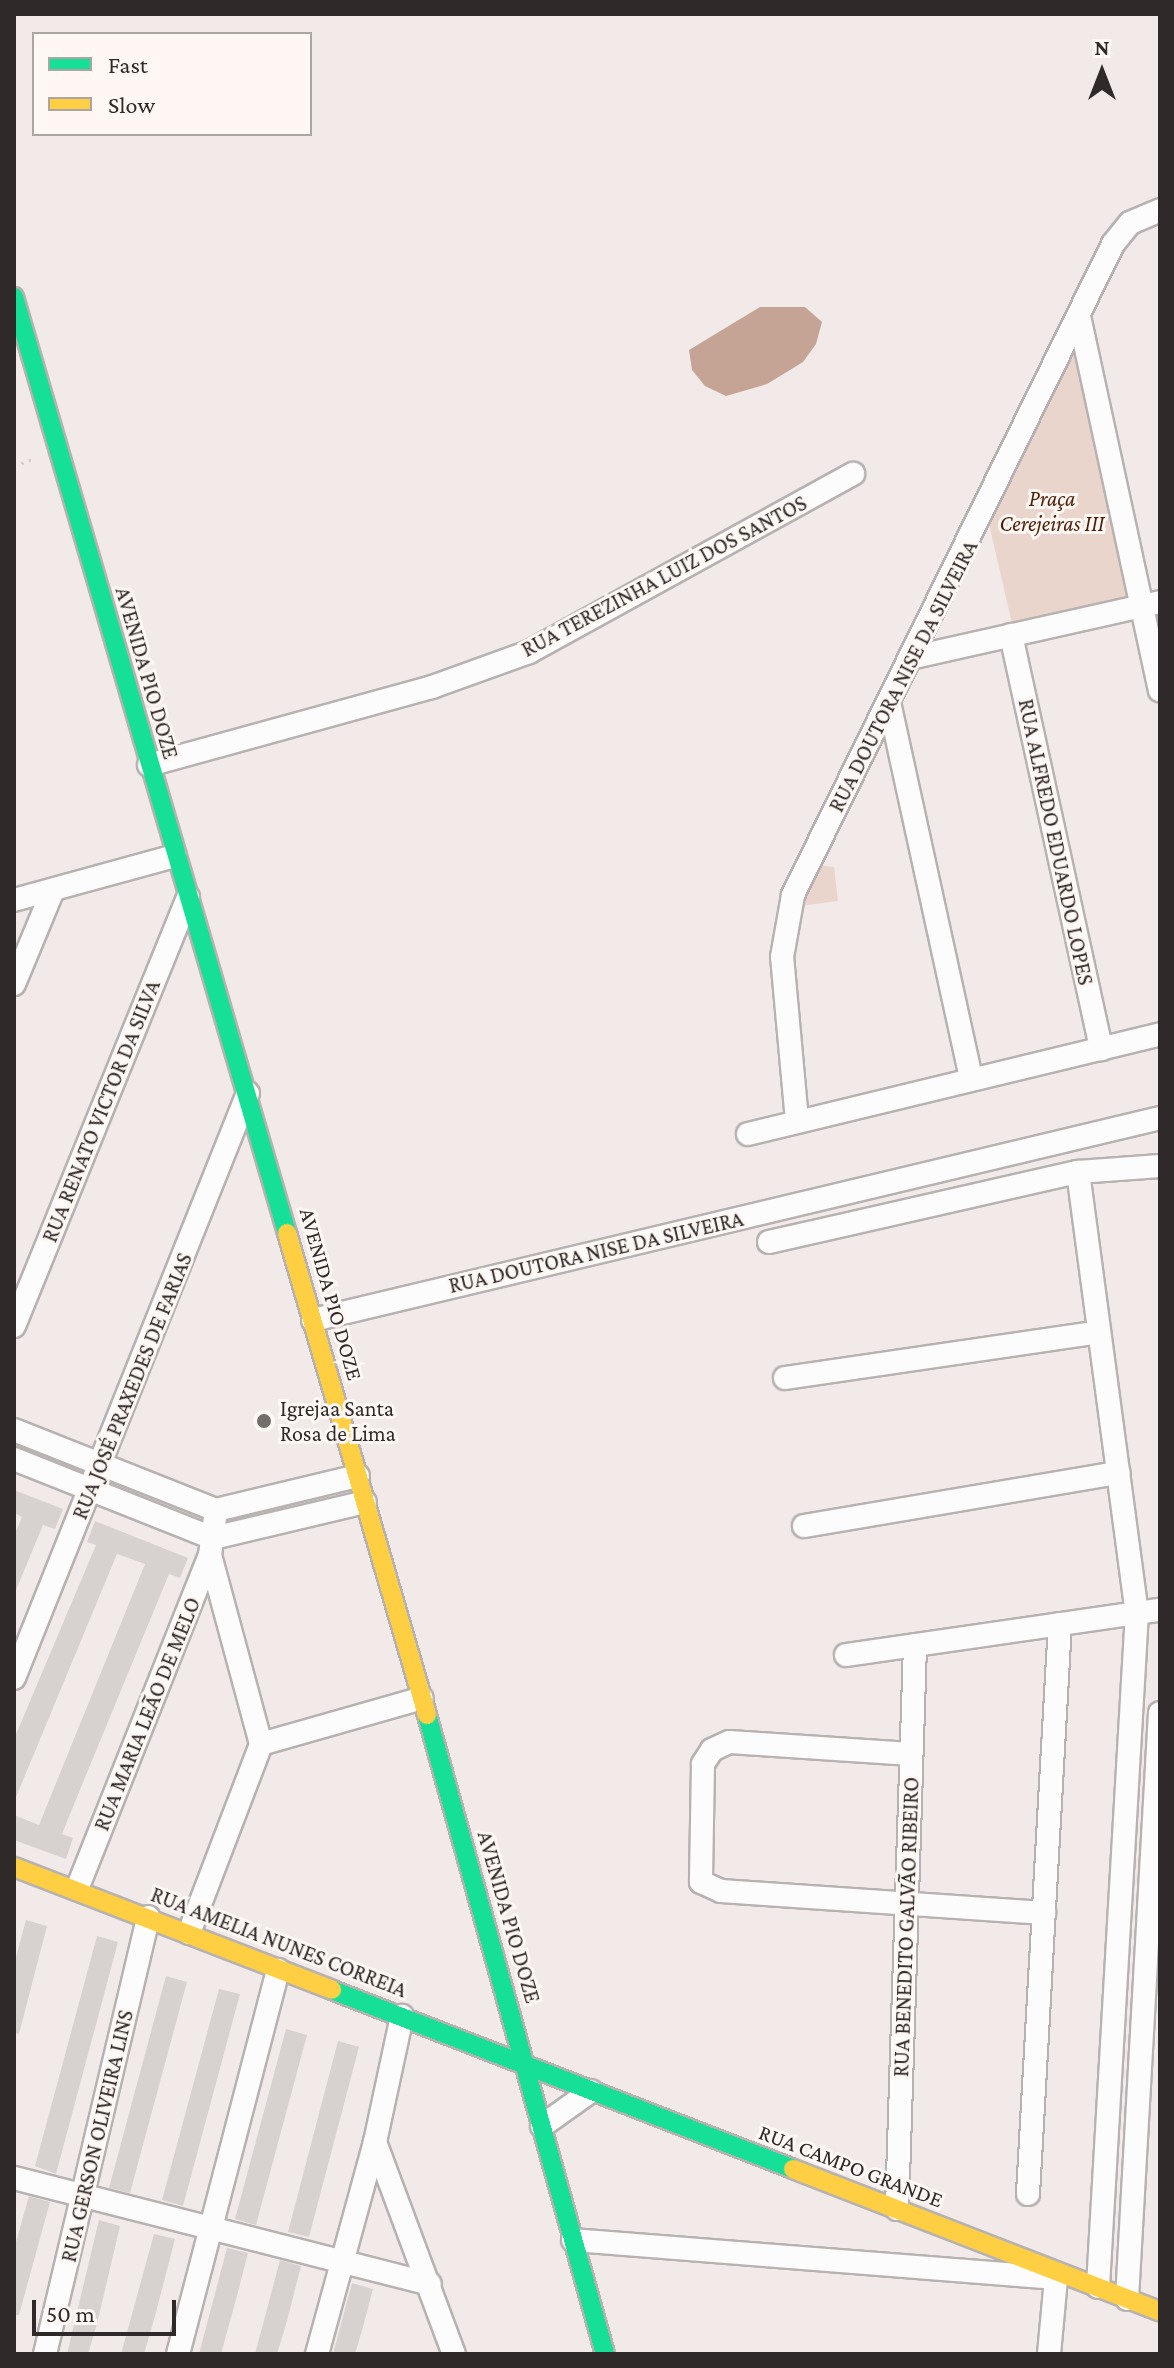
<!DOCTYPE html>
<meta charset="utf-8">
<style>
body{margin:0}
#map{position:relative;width:1174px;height:2368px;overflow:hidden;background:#f1eae8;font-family:"Crimson Pro",serif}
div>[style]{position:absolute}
.green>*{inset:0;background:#ead5cc}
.water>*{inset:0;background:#c6a495}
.building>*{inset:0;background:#d7d2d0}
.path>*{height:3px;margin-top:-1.5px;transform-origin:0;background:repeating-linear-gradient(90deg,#cfcccc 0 2px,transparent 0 8px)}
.roads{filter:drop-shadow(2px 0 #b7b2b1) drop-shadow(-2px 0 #b7b2b1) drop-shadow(0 2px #b7b2b1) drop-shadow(0 -2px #b7b2b1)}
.street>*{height:22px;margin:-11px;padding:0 11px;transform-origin:11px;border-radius:11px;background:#fdfcfc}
.fast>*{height:18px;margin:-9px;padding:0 9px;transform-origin:9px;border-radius:9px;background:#16e098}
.slow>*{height:18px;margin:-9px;padding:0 9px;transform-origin:9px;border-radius:9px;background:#ffcf43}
.dots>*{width:22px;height:22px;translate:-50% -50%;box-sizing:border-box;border:4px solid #fef7f4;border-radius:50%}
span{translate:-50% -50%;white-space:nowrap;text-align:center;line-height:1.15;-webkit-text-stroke:6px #fef7f4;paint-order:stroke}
.park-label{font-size:22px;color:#4c1f07;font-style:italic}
.street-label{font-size:22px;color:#2f2a29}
.poi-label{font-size:22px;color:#2f2a29}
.left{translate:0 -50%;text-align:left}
.frame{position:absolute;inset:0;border:16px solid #2f2a29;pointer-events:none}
.legend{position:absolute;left:32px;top:32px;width:280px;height:104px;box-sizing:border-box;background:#fef7f4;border:2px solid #aba5a3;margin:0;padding:10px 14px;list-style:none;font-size:24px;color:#2f2a29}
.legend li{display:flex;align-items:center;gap:16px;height:40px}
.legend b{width:40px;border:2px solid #aba5a3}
.north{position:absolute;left:1062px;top:32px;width:80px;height:80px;-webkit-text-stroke:6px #fef7f4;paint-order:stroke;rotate:0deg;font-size:22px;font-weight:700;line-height:32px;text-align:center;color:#2f2a29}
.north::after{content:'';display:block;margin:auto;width:28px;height:36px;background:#2f2a29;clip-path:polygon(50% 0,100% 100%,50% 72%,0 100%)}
.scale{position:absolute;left:32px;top:2300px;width:144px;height:36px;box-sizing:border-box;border:4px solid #2f2a29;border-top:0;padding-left:10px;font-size:24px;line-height:28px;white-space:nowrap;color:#2f2a29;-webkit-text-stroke:6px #fef7f4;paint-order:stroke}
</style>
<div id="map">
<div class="green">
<div style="clip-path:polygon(1076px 318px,1136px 601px,1013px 628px,984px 502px)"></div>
<div style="clip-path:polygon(820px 865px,834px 867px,838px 901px,800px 906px)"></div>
</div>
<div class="water">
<div style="clip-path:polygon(760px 307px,805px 307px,822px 322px,816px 344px,803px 362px,767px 384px,726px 396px,705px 386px,692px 370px,689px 350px)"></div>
</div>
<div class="building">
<div style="clip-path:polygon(14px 1490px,63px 1509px,55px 1529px,43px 1525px,14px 1595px,14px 1536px,22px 1517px,14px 1513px)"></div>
<div style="clip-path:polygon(95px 1521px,188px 1558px,180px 1578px,169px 1574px,77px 1797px,62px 1834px,73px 1838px,66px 1859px,14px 1840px,14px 1815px,39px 1825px,145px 1564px,117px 1554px,14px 1802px,14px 1739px,96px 1545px,87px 1542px)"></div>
<div style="clip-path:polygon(26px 1920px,47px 1926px,19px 2034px,14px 2033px,14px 1965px)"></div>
<div style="clip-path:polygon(97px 1936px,118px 1942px,56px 2174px,35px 2166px)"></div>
<div style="clip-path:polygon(166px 1976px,187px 1982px,130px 2193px,109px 2188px)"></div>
<div style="clip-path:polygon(219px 1989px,240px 1994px,183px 2206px,162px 2200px)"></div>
<div style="clip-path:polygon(286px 2029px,307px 2035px,256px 2225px,235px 2219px)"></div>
<div style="clip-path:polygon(338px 2041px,359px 2047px,309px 2237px,288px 2232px)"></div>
<div style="clip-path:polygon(29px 2196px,50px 2202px,19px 2315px,14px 2315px,14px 2249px)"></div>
<div style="clip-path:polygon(99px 2220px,120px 2226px,97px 2324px,88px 2354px,67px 2354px)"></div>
<div style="clip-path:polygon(154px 2234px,175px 2239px,155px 2316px,144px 2354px,121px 2354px)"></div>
<div style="clip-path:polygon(227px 2248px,248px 2253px,238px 2292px,221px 2354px,199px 2354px)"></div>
<div style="clip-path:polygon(280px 2260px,301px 2266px,287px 2321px,277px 2354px,255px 2354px)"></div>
<div style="clip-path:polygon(352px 2283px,373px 2289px,363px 2327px,355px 2354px,333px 2354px)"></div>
</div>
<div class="path">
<div style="left:14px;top:466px;width:23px;rotate:-20deg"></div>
</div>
<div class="roads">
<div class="street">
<div style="left:1079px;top:316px;width:383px;rotate:77.8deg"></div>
<div style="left:1011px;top:635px;width:424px;rotate:77.7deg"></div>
<div style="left:914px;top:657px;width:252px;rotate:-12.6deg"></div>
<div style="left:889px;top:702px;width:386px;rotate:77.7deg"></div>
<div style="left:149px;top:765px;width:294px;rotate:-15.4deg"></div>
<div style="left:432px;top:687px;width:103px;rotate:-19.8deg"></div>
<div style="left:529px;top:652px;width:370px;rotate:-28.8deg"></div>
<div style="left:14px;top:900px;width:167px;rotate:-15.3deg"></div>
<div style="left:14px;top:984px;width:102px;rotate:-67.5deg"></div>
<div style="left:797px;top:1121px;width:165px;rotate:-95.2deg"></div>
<div style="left:782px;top:957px;width:63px;rotate:-79.9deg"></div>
<div style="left:793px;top:895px;width:725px;rotate:-63.82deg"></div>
<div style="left:1113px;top:244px;width:27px;rotate:-51deg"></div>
<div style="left:1130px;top:223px;width:33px;rotate:-23deg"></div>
<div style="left:748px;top:1134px;width:424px;rotate:-13.6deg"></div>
<div style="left:1078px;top:1172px;width:444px;rotate:82.4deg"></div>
<div style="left:1137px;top:1612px;width:676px;rotate:93.31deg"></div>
<div style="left:769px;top:1242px;width:317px;rotate:-12.8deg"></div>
<div style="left:1078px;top:1172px;width:82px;rotate:-4.2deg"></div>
<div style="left:313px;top:1320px;width:871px;rotate:-13.41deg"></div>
<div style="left:14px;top:1326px;width:463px;rotate:-67.9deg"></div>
<div style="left:785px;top:1378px;width:317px;rotate:-8.3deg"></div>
<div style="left:14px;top:1430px;width:217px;rotate:21.6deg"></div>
<div style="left:216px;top:1510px;width:146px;rotate:-13.5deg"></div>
<div style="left:14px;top:1459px;width:214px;rotate:21.7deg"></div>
<div style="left:213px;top:1538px;width:156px;rotate:-13.3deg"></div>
<div style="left:804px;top:1526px;width:319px;rotate:-9.6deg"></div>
<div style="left:846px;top:1655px;width:317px;rotate:-8.2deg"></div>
<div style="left:14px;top:1678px;width:630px;rotate:-68.2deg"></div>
<div style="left:261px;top:1744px;width:167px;rotate:-15.9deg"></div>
<div style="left:911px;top:1754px;width:182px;rotate:-176.2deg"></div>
<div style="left:729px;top:1742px;width:19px;rotate:155deg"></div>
<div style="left:712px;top:1750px;width:17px;rotate:123deg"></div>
<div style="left:703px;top:1764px;width:118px;rotate:91deg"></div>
<div style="left:701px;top:1882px;width:22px;rotate:24deg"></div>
<div style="left:721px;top:1891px;width:324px;rotate:3.9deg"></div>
<div style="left:77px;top:1889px;width:360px;rotate:-68.3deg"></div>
<div style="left:210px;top:1555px;width:45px;rotate:-82.4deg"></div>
<div style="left:189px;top:1933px;width:202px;rotate:-69.1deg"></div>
<div style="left:261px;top:1744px;width:196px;rotate:-105.1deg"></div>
<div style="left:542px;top:2126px;width:60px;rotate:-35.5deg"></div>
<div style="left:375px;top:2142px;width:226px;rotate:69.6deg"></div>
<div style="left:14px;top:2178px;width:429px;rotate:14.3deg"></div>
<div style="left:1028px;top:2194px;width:571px;rotate:-86.79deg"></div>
<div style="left:897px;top:2209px;width:564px;rotate:-88.17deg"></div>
<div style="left:573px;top:2240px;width:483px;rotate:4.5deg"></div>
<div style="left:1127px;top:2299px;width:587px;rotate:-86.78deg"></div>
<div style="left:45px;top:2354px;width:449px;rotate:-76.7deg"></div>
<div style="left:178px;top:2354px;width:397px;rotate:-75.4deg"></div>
<div style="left:317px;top:2354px;width:220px;rotate:-74.7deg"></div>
<div style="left:375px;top:2142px;width:129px;rotate:-77.9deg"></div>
<div style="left:1049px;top:2354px;width:76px;rotate:-84.7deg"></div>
</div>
<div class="fast">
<div style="left:14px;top:297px;width:975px;rotate:73.74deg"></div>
<div style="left:427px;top:1715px;width:663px;rotate:74.43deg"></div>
<div style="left:332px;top:1990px;width:495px;rotate:21.2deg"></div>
</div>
<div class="slow">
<div style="left:287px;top:1233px;width:502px;rotate:73.8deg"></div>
<div style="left:14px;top:1867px;width:341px;rotate:21.1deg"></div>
<div style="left:793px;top:2169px;width:394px;rotate:21.2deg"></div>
</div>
</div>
<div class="dots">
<div style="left:264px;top:1421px;background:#736d6c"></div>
</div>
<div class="park-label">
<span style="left:1052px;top:511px">Praça<br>Cerejeiras III</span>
</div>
<div class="street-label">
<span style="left:664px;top:576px;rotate:-28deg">RUA TEREZINHA LUIZ DOS SANTOS</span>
<span style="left:147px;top:673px;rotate:74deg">AVENIDA PIO DOZE</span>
<span style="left:903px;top:676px;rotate:-63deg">RUA DOUTORA NISE DA SILVEIRA</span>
<span style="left:1056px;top:842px;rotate:78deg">RUA ALFREDO EDUARDO LOPES</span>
<span style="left:101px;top:1111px;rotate:-68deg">RUA RENATO VICTOR DA SILVA</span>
<span style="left:596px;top:1252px;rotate:-13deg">RUA DOUTORA NISE DA SILVEIRA</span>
<span style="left:331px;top:1294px;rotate:74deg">AVENIDA PIO DOZE</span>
<span style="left:132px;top:1386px;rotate:-68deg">RUA JOSÉ PRAXEDES DE FARIAS</span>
<span style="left:147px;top:1714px;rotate:-68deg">RUA MARIA LEÃO DE MELO</span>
<span style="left:509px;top:1917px;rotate:74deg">AVENIDA PIO DOZE</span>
<span style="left:906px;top:1927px;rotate:-88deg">RUA BENEDITO GALVÃO RIBEIRO</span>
<span style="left:279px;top:1942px;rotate:21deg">RUA AMELIA NUNES CORREIA</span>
<span style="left:97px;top:2136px;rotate:-77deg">RUA GERSON OLIVEIRA LINS</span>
<span style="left:851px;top:2166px;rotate:21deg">RUA CAMPO GRANDE</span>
</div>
<div class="poi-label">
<span class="left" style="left:280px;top:1421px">Igrejaa Santa<br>Rosa de Lima</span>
</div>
<div class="frame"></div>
<ul class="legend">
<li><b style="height:10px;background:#16e098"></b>Fast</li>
<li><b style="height:10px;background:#ffcf43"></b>Slow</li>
</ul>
<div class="north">N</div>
<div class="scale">50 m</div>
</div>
